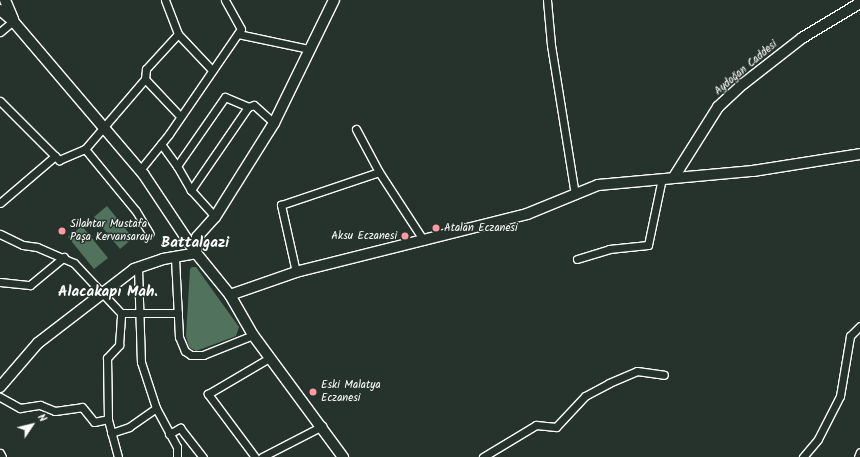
<!DOCTYPE html>
<meta charset="utf-8">
<style>
body{margin:0}
#map{position:relative;width:860px;height:457px;overflow:hidden;background:#26332d;font-family:Kalam,sans-serif}
div>[style]{position:absolute}
.green>*{inset:0;background:#51735e}
.roads{filter:drop-shadow(1px 0 #fff) drop-shadow(-1px 0 #fff) drop-shadow(0 1px #fff) drop-shadow(0 -1px #fff)}
.street>*{height:7px;margin:-3.5px;padding:0 3.5px;transform-origin:3.5px;border-radius:3.5px;background:#26332d}
.secondary>*{height:10px;margin:-5px;padding:0 5px;transform-origin:5px;border-radius:5px;background:#26332d}
.dots>*{width:11px;height:11px;translate:-50% -50%;box-sizing:border-box;border:2px solid #26332d;border-radius:50%}
span{translate:-50% -50%;white-space:nowrap;text-align:center;line-height:1.15;-webkit-text-stroke:3px #26332d;paint-order:stroke}
.street-label{font-size:11px;color:#fff}
.poi-label{font-size:11px;color:#fff}
.left{translate:0 -50%;text-align:left}
.right{translate:-100% -50%;text-align:right}
.district-label{font-size:15px;color:#fff;font-weight:700}
.north{position:absolute;left:12px;top:405px;width:40px;height:40px;-webkit-text-stroke:3px #26332d;paint-order:stroke;rotate:55deg;font-size:11px;font-weight:700;line-height:16px;text-align:center;color:#fff}
.north::after{content:'';display:block;margin:auto;width:14px;height:18px;background:#fff;clip-path:polygon(50% 0,100% 100%,50% 72%,0 100%)}
</style>
<div id="map">
<div class="green">
<div style="clip-path:polygon(107px 206px,133px 238px,120px 249px,94px 217px)"></div>
<div style="clip-path:polygon(82px 226px,108px 258px,94px 269px,68px 237px)"></div>
<div style="clip-path:polygon(192px 267px,196px 267px,239px 327px,236px 336px,196px 351px,189px 347px,186px 336px,190px 269px)"></div>
</div>
<div class="roads">
<div class="street">
<div style="left:165px;top:0;width:36px;rotate:69deg"></div>
<div style="left:178px;top:34px;width:50px;rotate:46.6deg"></div>
<div style="left:547px;top:0;width:45px;rotate:84.9deg"></div>
<div style="left:551px;top:45px;width:152px;rotate:80.9deg"></div>
<div style="left:0;top:32px;width:17px;rotate:-40deg"></div>
<div style="left:238px;top:34px;width:73px;rotate:11.9deg"></div>
<div style="left:145px;top:79px;width:10px;rotate:-84deg"></div>
<div style="left:146px;top:69px;width:47px;rotate:-47.6deg"></div>
<div style="left:0;top:101px;width:78px;rotate:45deg"></div>
<div style="left:55px;top:156px;width:72px;rotate:139.5deg"></div>
<div style="left:248px;top:107px;width:6px;rotate:-18deg"></div>
<div style="left:254px;top:105px;width:27px;rotate:42deg"></div>
<div style="left:356px;top:129px;width:49px;rotate:61.9deg"></div>
<div style="left:161px;top:144px;width:27px;rotate:54deg"></div>
<div style="left:177px;top:166px;width:84px;rotate:-55.2deg"></div>
<div style="left:225px;top:97px;width:25px;rotate:23deg"></div>
<div style="left:248px;top:107px;width:101px;rotate:124.5deg"></div>
<div style="left:191px;top:190px;width:36px;rotate:48deg"></div>
<div style="left:85px;top:149px;width:80px;rotate:50.6deg"></div>
<div style="left:136px;top:211px;width:26px;rotate:59deg"></div>
<div style="left:55px;top:156px;width:6px;rotate:45deg"></div>
<div style="left:59px;top:160px;width:28px;rotate:-23deg"></div>
<div style="left:85px;top:149px;width:92px;rotate:-49.4deg"></div>
<div style="left:145px;top:79px;width:51px;rotate:46.6deg"></div>
<div style="left:177px;top:166px;width:28px;rotate:60deg"></div>
<div style="left:140px;top:170px;width:46px;rotate:-51.1deg"></div>
<div style="left:169px;top:134px;width:127px;rotate:-55.6deg"></div>
<div style="left:241px;top:29px;width:33px;rotate:-119deg"></div>
<div style="left:0;top:234px;width:25px;rotate:26deg"></div>
<div style="left:23px;top:245px;width:14px;rotate:8deg"></div>
<div style="left:37px;top:247px;width:40px;rotate:23.4deg"></div>
<div style="left:74px;top:263px;width:69px;rotate:46.8deg"></div>
<div style="left:121px;top:313px;width:57px"></div>
<div style="left:175px;top:258px;width:79px;rotate:87.1deg"></div>
<div style="left:179px;top:337px;width:15px;rotate:67deg"></div>
<div style="left:185px;top:351px;width:7px;rotate:34deg"></div>
<div style="left:191px;top:355px;width:12px"></div>
<div style="left:203px;top:355px;width:54px;rotate:-21.8deg"></div>
<div style="left:577px;top:259px;width:34px;rotate:-17deg"></div>
<div style="left:609px;top:249px;width:39px;rotate:-6deg"></div>
<div style="left:648px;top:245px;width:68px;rotate:-78.2deg"></div>
<div style="left:138px;top:268px;width:94px;rotate:88.2deg"></div>
<div style="left:141px;top:362px;width:48px;rotate:71.9deg"></div>
<div style="left:296px;top:272px;width:69px;rotate:-102.6deg"></div>
<div style="left:281px;top:205px;width:103px;rotate:-18.6deg"></div>
<div style="left:379px;top:172px;width:82px;rotate:56.9deg"></div>
<div style="left:0;top:282px;width:30px;rotate:6deg"></div>
<div style="left:30px;top:285px;width:44px;rotate:-39.5deg"></div>
<div style="left:0;top:397px;width:23px;rotate:29deg"></div>
<div style="left:20px;top:408px;width:20px;rotate:-9deg"></div>
<div style="left:40px;top:405px;width:16px;rotate:22deg"></div>
<div style="left:55px;top:411px;width:27px;rotate:-8deg"></div>
<div style="left:82px;top:407px;width:19px;rotate:51deg"></div>
<div style="left:94px;top:422px;width:14px;rotate:-12deg"></div>
<div style="left:111px;top:433px;width:19px;rotate:-18deg"></div>
<div style="left:129px;top:427px;width:33px;rotate:-35deg"></div>
<div style="left:156px;top:408px;width:44px;rotate:61.7deg"></div>
<div style="left:177px;top:447px;width:10px;rotate:90deg"></div>
<div style="left:169px;top:434px;width:13px;rotate:-29deg"></div>
<div style="left:180px;top:428px;width:37px;rotate:52deg"></div>
<div style="left:0;top:453px;width:4px;rotate:63deg"></div>
<div style="left:118px;top:457px;width:39px;rotate:-105deg"></div>
<div style="left:108px;top:419px;width:61px;rotate:-90.9deg"></div>
<div style="left:107px;top:358px;width:18px;rotate:-47deg"></div>
<div style="left:119px;top:345px;width:32px;rotate:-86deg"></div>
<div style="left:255px;top:457px;width:79px;rotate:-126.7deg"></div>
<div style="left:208px;top:394px;width:71px;rotate:-30.5deg"></div>
<div style="left:262px;top:457px;width:68px;rotate:-27.3deg"></div>
<div style="left:483px;top:457px;width:62px;rotate:-31.1deg"></div>
<div style="left:536px;top:425px;width:20px;rotate:6deg"></div>
<div style="left:556px;top:427px;width:42px;rotate:-46.9deg"></div>
<div style="left:585px;top:396px;width:27px;rotate:-28deg"></div>
<div style="left:609px;top:383px;width:30px;rotate:-23deg"></div>
<div style="left:637px;top:371px;width:27px;rotate:8deg"></div>
<div style="left:803px;top:457px;width:23px;rotate:-50deg"></div>
<div style="left:818px;top:439px;width:48px;rotate:-62.9deg"></div>
<div style="left:840px;top:396px;width:61px;rotate:-80.5deg"></div>
<div style="left:850px;top:336px;width:14px;rotate:-45deg"></div>
<div style="left:858px;top:457px;width:5px;rotate:-68deg"></div>
</div>
<div class="secondary">
<div style="left:5px;top:0;width:21px;rotate:67deg"></div>
<div style="left:0;top:10px;width:17px;rotate:40deg"></div>
<div style="left:13px;top:21px;width:202px;rotate:49.6deg"></div>
<div style="left:144px;top:175px;width:94px;rotate:56.3deg"></div>
<div style="left:196px;top:253px;width:54px;rotate:51deg"></div>
<div style="left:230px;top:295px;width:46px;rotate:60.1deg"></div>
<div style="left:253px;top:335px;width:152px;rotate:53.6deg"></div>
<div style="left:674px;top:177px;width:83px;rotate:-57.8deg"></div>
<div style="left:718px;top:107px;width:34px;rotate:-43deg"></div>
<div style="left:743px;top:84px;width:75px;rotate:-37.9deg"></div>
<div style="left:802px;top:38px;width:68px;rotate:-31.1deg"></div>
<div style="left:230px;top:295px;width:70px;rotate:-19.2deg"></div>
<div style="left:296px;top:272px;width:238px;rotate:-14.1deg"></div>
<div style="left:527px;top:214px;width:77px;rotate:-22.2deg"></div>
<div style="left:598px;top:185px;width:156px;rotate:-5.2deg"></div>
<div style="left:753px;top:171px;width:108px;rotate:-9deg"></div>
<div style="left:0;top:387px;width:58px;rotate:-49.2deg"></div>
<div style="left:38px;top:343px;width:121px;rotate:-37.6deg"></div>
<div style="left:134px;top:269px;width:31px;rotate:-19deg"></div>
<div style="left:163px;top:259px;width:34px;rotate:-10deg"></div>
<div style="left:196px;top:253px;width:16px;rotate:-86deg"></div>
<div style="left:197px;top:237px;width:27px;rotate:-48deg"></div>
<div style="left:215px;top:217px;width:111px;rotate:-57.9deg"></div>
<div style="left:274px;top:123px;width:137px;rotate:-64deg"></div>
</div>
</div>
<div class="dots">
<div style="left:436px;top:228px;background:#ff9aa2"></div>
<div style="left:62px;top:231px;background:#ff9aa2"></div>
<div style="left:405px;top:236px;background:#ff9aa2"></div>
<div style="left:313px;top:392px;background:#ff9aa2"></div>
</div>
<div class="street-label">
<span style="left:746px;top:68px;rotate:-40deg">Aydoğan Caddesi</span>
</div>
<div class="poi-label">
<span class="left" style="left:70px;top:231px">Silahtar Mustafa<br>Paşa Kervansarayı</span>
<span class="left" style="left:444px;top:228px">Atalan Eczanesi</span>
<span class="right" style="left:397px;top:236px">Aksu Eczanesi</span>
<span class="left" style="left:321px;top:392px">Eski Malatya<br>Eczanesi</span>
</div>
<div class="district-label">
<span style="left:195px;top:244px">Battalgazi</span>
<span style="left:108px;top:293px">Alacakapı Mah.</span>
</div>
<div class="north">N</div>
</div>
